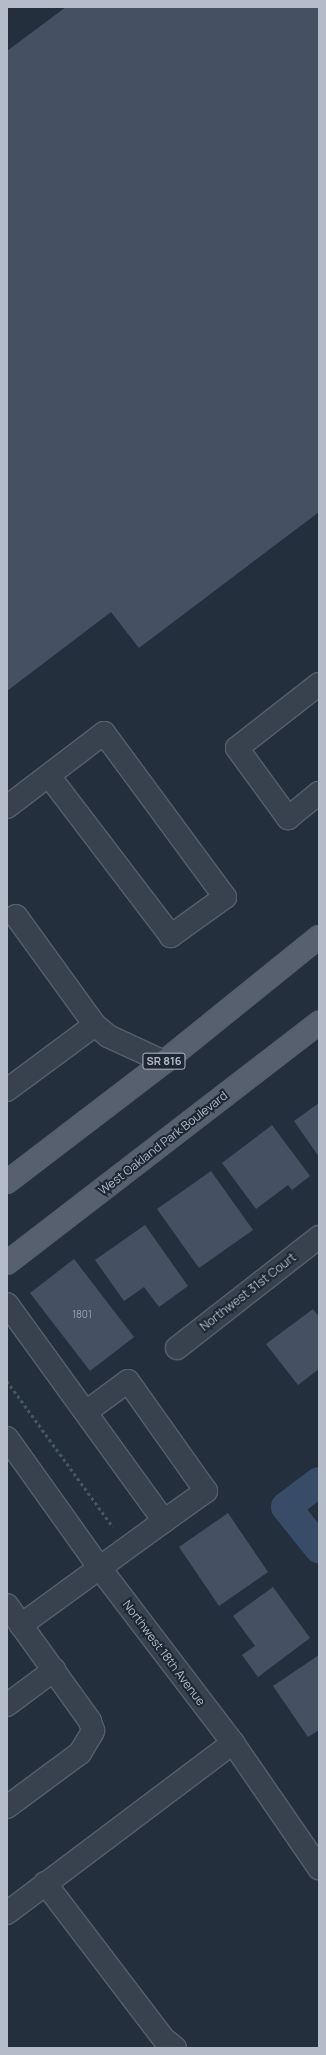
<!DOCTYPE html>
<style>
body{margin:0}
#map{position:relative;width:326px;height:2055px;overflow:hidden;background:#242f3e;font-family:Manrope,sans-serif}
div>[style]{position:absolute}
.canal>*{height:30px;margin:-15px;padding:0 15px;transform-origin:15px;border-radius:15px;background:#394c67}
.building>*{inset:0;background:#455162}
.path>*{height:2.5px;margin-top:-1.25px;transform-origin:0;background:repeating-linear-gradient(90deg,#44595c 0 3px,transparent 0 6px)}
.roads{filter:drop-shadow(1px 0 #565f6c) drop-shadow(-1px 0 #565f6c) drop-shadow(0 1px #565f6c) drop-shadow(0 -1px #565f6c)}
.minor>*{height:22px;margin:-11px;padding:0 11px;transform-origin:11px;border-radius:11px;background:#38414e}
.major>*{height:22px;margin:-11px;padding:0 11px;transform-origin:11px;border-radius:11px;background:#56606e}
span{translate:-50% -50%;white-space:nowrap;text-align:center;line-height:1.15;-webkit-text-stroke:4px #1d2633;paint-order:stroke}
.number-label{font-size:10px;color:#98a1af}
.number-label span{-webkit-text-stroke-width:0}
.shield-label span{padding:1px 3px;background:#1d2633;border:1px solid;border-radius:3px;-webkit-text-stroke-width:0}
.shield-label{font-size:11px;color:#b4bcc9;font-weight:700}
.street-label{font-size:12px;color:#b4bcc9}
.frame{position:absolute;inset:0;border:8px solid #b4bcc9;pointer-events:none}
</style>
<div id="map">
<div class="canal">
<div style="left:319px;top:1482px;width:41px;rotate:142.9deg"></div>
<div style="left:286px;top:1507px;width:53px;rotate:51.2deg"></div>
</div>
<div class="building">
<div style="clip-path:polygon(66px 7px,319px 7px,319px 512px,139px 648px,111px 612px,7px 691px,7px 51px)"></div>
<div style="clip-path:polygon(319px 1103px,319px 1157px,294px 1121px)"></div>
<div style="clip-path:polygon(272px 1125px,310px 1176px,292px 1190px,288px 1185px,256px 1209px,222px 1163px)"></div>
<div style="clip-path:polygon(211px 1171px,253px 1230px,199px 1268px,157px 1209px)"></div>
<div style="clip-path:polygon(145px 1225px,188px 1286px,159px 1307px,144px 1287px,124px 1301px,95px 1260px)"></div>
<div style="clip-path:polygon(74px 1259px,134px 1337px,90px 1371px,30px 1293px)"></div>
<div style="clip-path:polygon(313px 1309px,319px 1317px,319px 1369px,298px 1385px,266px 1344px)"></div>
<div style="clip-path:polygon(228px 1513px,268px 1572px,219px 1606px,179px 1547px)"></div>
<div style="clip-path:polygon(273px 1587px,310px 1638px,258px 1677px,242px 1655px,255px 1646px,233px 1616px)"></div>
<div style="clip-path:polygon(319px 1655px,319px 1730px,308px 1737px,273px 1686px)"></div>
</div>
<div class="path">
<div style="left:7px;top:1381px;width:180px;rotate:54deg"></div>
</div>
<div class="roads">
<div class="minor">
<div style="left:319px;top:684px;width:104px;rotate:142deg"></div>
<div style="left:237px;top:748px;width:87px;rotate:53.9deg"></div>
<div style="left:288px;top:818px;width:40px;rotate:-39deg"></div>
<div style="left:7px;top:807px;width:122px;rotate:-37.3deg"></div>
<div style="left:104px;top:733px;width:204px;rotate:53.6deg"></div>
<div style="left:225px;top:897px;width:67px;rotate:144.2deg"></div>
<div style="left:171px;top:936px;width:201px;rotate:-127.3deg"></div>
<div style="left:16px;top:916px;width:135px;rotate:54.1deg"></div>
<div style="left:95px;top:1025px;width:17px;rotate:40deg"></div>
<div style="left:108px;top:1036px;width:62px;rotate:24.9deg"></div>
<div style="left:7px;top:1090px;width:109px;rotate:-36.5deg"></div>
<div style="left:7px;top:1304px;width:268px;rotate:54.1deg"></div>
<div style="left:164px;top:1521px;width:177px;rotate:144deg"></div>
<div style="left:21px;top:1625px;width:24px;rotate:-125deg"></div>
<div style="left:177px;top:1348px;width:180px;rotate:-38deg"></div>
<div style="left:86px;top:1412px;width:52px;rotate:-36.4deg"></div>
<div style="left:128px;top:1381px;width:135px;rotate:54.7deg"></div>
<div style="left:206px;top:1491px;width:52px;rotate:144.5deg"></div>
<div style="left:7px;top:1438px;width:158px;rotate:54.5deg"></div>
<div style="left:99px;top:1567px;width:221px;rotate:52.7deg"></div>
<div style="left:233px;top:1743px;width:152px;rotate:55.5deg"></div>
<div style="left:7px;top:1705px;width:59px;rotate:-36.7deg"></div>
<div style="left:7px;top:1807px;width:91px;rotate:-36.5deg"></div>
<div style="left:80px;top:1753px;width:26px;rotate:-59deg"></div>
<div style="left:93px;top:1731px;width:10px;rotate:-107deg"></div>
<div style="left:90px;top:1721px;width:118px;rotate:-125.7deg"></div>
<div style="left:45px;top:1883px;width:196px;rotate:52.7deg"></div>
<div style="left:164px;top:2039px;width:14px;rotate:39deg"></div>
<div style="left:7px;top:1913px;width:283px;rotate:-37deg"></div>
</div>
<div class="major">
<div style="left:7px;top:1182px;width:198px;rotate:-37.4deg"></div>
<div style="left:164px;top:1062px;width:199px;rotate:-38.9deg"></div>
<div style="left:7px;top:1263px;width:394px;rotate:-37.6deg"></div>
</div>
</div>
<div class="number-label">
<span style="left:82px;top:1315px">1801</span>
</div>
<div class="shield-label">
<span style="left:164px;top:1061px">SR 816</span>
</div>
<div class="street-label">
<span style="left:163px;top:1143px;rotate:-38deg">West Oakland Park Boulevard</span>
<span style="left:248px;top:1292px;rotate:-38deg">Northwest 31st Court</span>
<span style="left:164px;top:1653px;rotate:53deg">Northwest 18th Avenue</span>
</div>
<div class="frame"></div>
</div>
